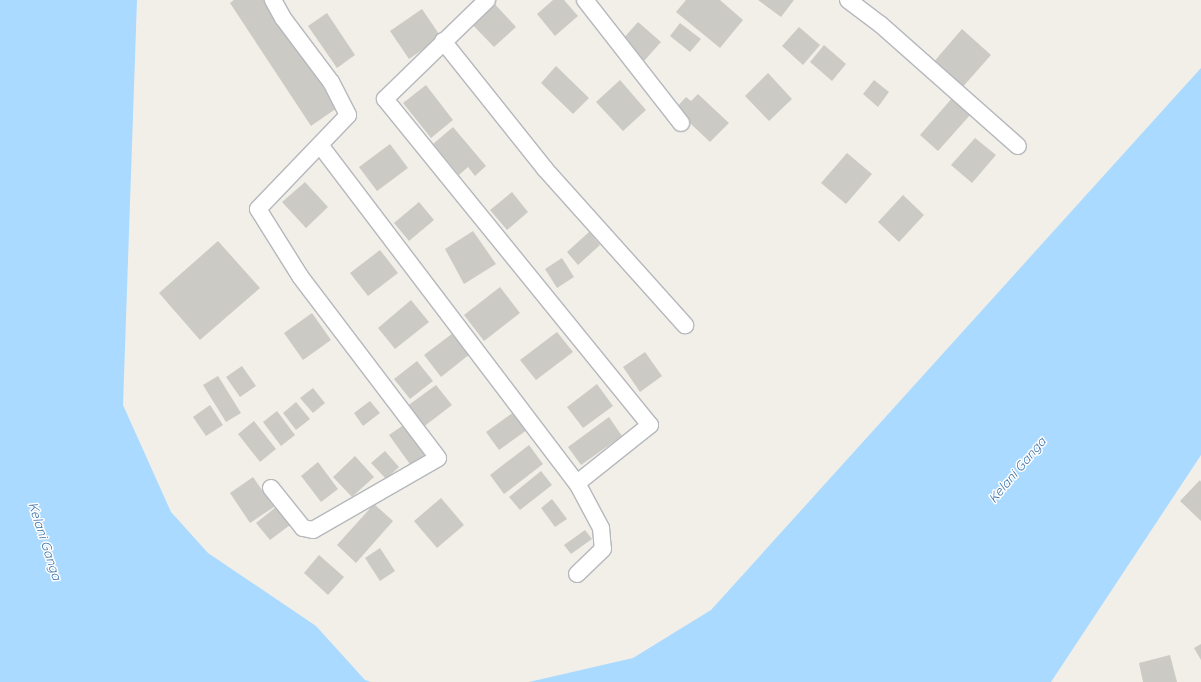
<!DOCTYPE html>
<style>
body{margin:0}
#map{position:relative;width:1201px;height:682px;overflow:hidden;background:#f1efe8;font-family:Quicksand,sans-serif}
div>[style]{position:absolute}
.water>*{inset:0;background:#aadaff}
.building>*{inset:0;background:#cccac5}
.roads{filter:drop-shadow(1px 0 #b5b8bc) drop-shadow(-1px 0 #b5b8bc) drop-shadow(0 1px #b5b8bc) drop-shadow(0 -1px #b5b8bc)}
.street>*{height:16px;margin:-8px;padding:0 8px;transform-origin:8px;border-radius:8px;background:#fff}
span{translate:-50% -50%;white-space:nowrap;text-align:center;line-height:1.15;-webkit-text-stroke:3px #fff;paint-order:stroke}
.water-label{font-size:13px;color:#4174aa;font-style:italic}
</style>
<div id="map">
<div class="water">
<div style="clip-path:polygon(0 0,137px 0,123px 405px,171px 512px,208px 553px,316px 626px,365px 680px,371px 682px,0 682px)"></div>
<div style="clip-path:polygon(1201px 68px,1201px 455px,1051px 682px,529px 682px,633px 658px,711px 610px)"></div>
</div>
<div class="building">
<div style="clip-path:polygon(234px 0,266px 0,337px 108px,311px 126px,230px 3px)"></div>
<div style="clip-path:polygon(491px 0,516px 27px,494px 47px,468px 20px)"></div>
<div style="clip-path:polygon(553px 0,564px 0,578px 16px,555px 36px,537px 14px)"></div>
<div style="clip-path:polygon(686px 0,720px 0,743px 20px,720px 48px,676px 12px)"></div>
<div style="clip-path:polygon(758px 0,794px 0,781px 17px)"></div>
<div style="clip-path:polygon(422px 9px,441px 37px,409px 59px,390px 31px)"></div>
<div style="clip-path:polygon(327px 13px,355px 55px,337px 68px,308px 26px)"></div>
<div style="clip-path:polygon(638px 22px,661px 42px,644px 61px,621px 41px)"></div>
<div style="clip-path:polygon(680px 23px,701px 39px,690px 52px,670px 36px)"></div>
<div style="clip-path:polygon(799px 27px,820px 45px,803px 65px,782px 46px)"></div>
<div style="clip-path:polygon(962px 29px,991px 55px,960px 90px,932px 64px)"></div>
<div style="clip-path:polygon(824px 45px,846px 64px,832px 81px,810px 62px)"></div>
<div style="clip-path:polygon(556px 66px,589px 98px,573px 114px,541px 83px)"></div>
<div style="clip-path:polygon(768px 73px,792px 99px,769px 121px,745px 96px)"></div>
<div style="clip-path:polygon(620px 80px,646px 110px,623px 131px,596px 102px)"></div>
<div style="clip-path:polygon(874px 80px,889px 92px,878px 107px,863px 94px)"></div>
<div style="clip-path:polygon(426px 85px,453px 120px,431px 138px,403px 103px)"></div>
<div style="clip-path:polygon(698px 94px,729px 123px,710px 142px,675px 109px,686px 97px,691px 101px)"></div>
<div style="clip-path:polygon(953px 97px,971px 114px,938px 151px,920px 135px)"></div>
<div style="clip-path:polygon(453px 127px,486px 166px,475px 176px,468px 167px,459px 175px,433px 144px)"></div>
<div style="clip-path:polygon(975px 138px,996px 155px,972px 183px,951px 165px)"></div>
<div style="clip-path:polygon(390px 144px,408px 168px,377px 191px,359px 167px)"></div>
<div style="clip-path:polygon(847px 153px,872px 174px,846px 204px,821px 183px)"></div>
<div style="clip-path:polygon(305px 182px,328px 207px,306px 228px,282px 202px)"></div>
<div style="clip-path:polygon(512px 192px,528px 212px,507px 230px,490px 210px)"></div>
<div style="clip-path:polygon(903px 195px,924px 215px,899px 242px,878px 222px)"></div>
<div style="clip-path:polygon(419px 202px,434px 220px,409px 241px,394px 223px)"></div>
<div style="clip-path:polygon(473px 231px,496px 264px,464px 284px,445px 249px)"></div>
<div style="clip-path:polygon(589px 232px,600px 245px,578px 265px,567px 252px)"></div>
<div style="clip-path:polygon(218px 241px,260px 288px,200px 340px,159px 293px)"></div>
<div style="clip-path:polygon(380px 250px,398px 273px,368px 296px,350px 273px)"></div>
<div style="clip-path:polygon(562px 258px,574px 277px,557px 288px,545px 269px)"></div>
<div style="clip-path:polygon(500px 287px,520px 313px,484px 341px,464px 315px)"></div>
<div style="clip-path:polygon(411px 300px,429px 322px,395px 349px,378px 328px)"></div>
<div style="clip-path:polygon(312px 313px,331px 340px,303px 360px,284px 333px)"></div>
<div style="clip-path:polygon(557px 332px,573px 352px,536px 380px,520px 360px)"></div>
<div style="clip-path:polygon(453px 333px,470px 354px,441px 377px,424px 355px)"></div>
<div style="clip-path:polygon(645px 352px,662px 376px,640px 392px,623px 367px)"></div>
<div style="clip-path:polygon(417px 361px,433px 381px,410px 399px,394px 379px)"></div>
<div style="clip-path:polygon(242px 366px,256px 386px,240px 397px,226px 377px)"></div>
<div style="clip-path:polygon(218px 376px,241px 413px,226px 422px,203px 385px)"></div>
<div style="clip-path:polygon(597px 384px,613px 406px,583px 428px,567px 407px)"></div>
<div style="clip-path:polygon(436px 385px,452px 405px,422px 428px,406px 407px)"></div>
<div style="clip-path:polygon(313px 388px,325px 403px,313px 413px,300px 398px)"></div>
<div style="clip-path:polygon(370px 401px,380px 413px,363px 426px,354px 413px)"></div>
<div style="clip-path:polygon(296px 402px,310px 419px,296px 430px,283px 413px)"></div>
<div style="clip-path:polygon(210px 405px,223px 425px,206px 436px,193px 417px)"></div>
<div style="clip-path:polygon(277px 411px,295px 435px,281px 446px,263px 422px)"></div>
<div style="clip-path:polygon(514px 412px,527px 430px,499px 450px,486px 432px)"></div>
<div style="clip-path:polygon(609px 417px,622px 436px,581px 465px,568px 447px)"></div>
<div style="clip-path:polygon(254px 421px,276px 449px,260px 462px,238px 434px)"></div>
<div style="clip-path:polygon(408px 422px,431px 453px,412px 467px,389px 435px)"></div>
<div style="clip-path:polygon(529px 445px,543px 464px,504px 494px,490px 475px)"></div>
<div style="clip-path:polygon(385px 451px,399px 467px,386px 479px,371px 463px)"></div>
<div style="clip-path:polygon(355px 456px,374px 477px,352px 497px,333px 477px)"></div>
<div style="clip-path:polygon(318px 462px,338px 489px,321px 502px,301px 476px)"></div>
<div style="clip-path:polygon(541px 471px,552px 485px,520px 510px,509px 497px)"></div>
<div style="clip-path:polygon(253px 477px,274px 507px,250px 523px,230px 493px)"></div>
<div style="clip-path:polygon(1200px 480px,1201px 482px,1201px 521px,1180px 501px)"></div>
<div style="clip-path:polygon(441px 498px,464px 525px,437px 548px,414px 521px)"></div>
<div style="clip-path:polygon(552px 499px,567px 519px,555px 527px,541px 508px)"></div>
<div style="clip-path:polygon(374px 504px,393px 521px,356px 563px,337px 545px)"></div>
<div style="clip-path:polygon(276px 507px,290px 525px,270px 540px,256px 523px)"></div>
<div style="clip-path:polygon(585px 530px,592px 539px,571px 554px,564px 545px)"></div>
<div style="clip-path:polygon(380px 548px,395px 571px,380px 581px,365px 558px)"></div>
<div style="clip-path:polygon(319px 555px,344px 577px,328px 595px,304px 573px)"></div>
<div style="clip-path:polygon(1201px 644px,1201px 660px,1194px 648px)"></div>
<div style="clip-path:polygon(1170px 655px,1177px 682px,1143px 682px,1139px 663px)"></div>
</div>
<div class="roads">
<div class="street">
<div style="left:487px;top:0;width:142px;rotate:135.9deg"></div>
<div style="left:385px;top:99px;width:420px;rotate:50.9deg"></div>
<div style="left:650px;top:425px;width:93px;rotate:141.5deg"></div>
<div style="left:585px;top:0;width:156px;rotate:52deg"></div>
<div style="left:848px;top:0;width:40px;rotate:37deg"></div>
<div style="left:880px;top:24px;width:184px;rotate:41.5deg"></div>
<div style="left:443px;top:41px;width:164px;rotate:51.4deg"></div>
<div style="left:545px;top:169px;width:210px;rotate:48.1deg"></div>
<div style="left:320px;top:145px;width:425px;rotate:52.8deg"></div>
<div style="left:577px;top:483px;width:51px;rotate:61.9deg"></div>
<div style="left:601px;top:528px;width:21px;rotate:85deg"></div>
<div style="left:603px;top:549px;width:36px;rotate:136deg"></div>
<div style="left:271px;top:488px;width:51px;rotate:51.3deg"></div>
<div style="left:303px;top:528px;width:10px;rotate:11deg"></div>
<div style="left:313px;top:530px;width:144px;rotate:-29.9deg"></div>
<div style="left:438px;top:458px;width:228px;rotate:-127.2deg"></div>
<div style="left:300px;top:276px;width:79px;rotate:-122.1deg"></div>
<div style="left:258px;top:209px;width:130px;rotate:-46.2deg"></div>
<div style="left:348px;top:115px;width:37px;rotate:-117deg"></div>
<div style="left:331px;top:82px;width:80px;rotate:-126.9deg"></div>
<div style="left:283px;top:18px;width:21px;rotate:-119deg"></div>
</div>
</div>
<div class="water-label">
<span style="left:1017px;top:470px;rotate:-50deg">Kelani Ganga</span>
<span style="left:45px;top:541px;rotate:72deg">Kelani Ganga</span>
</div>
</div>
